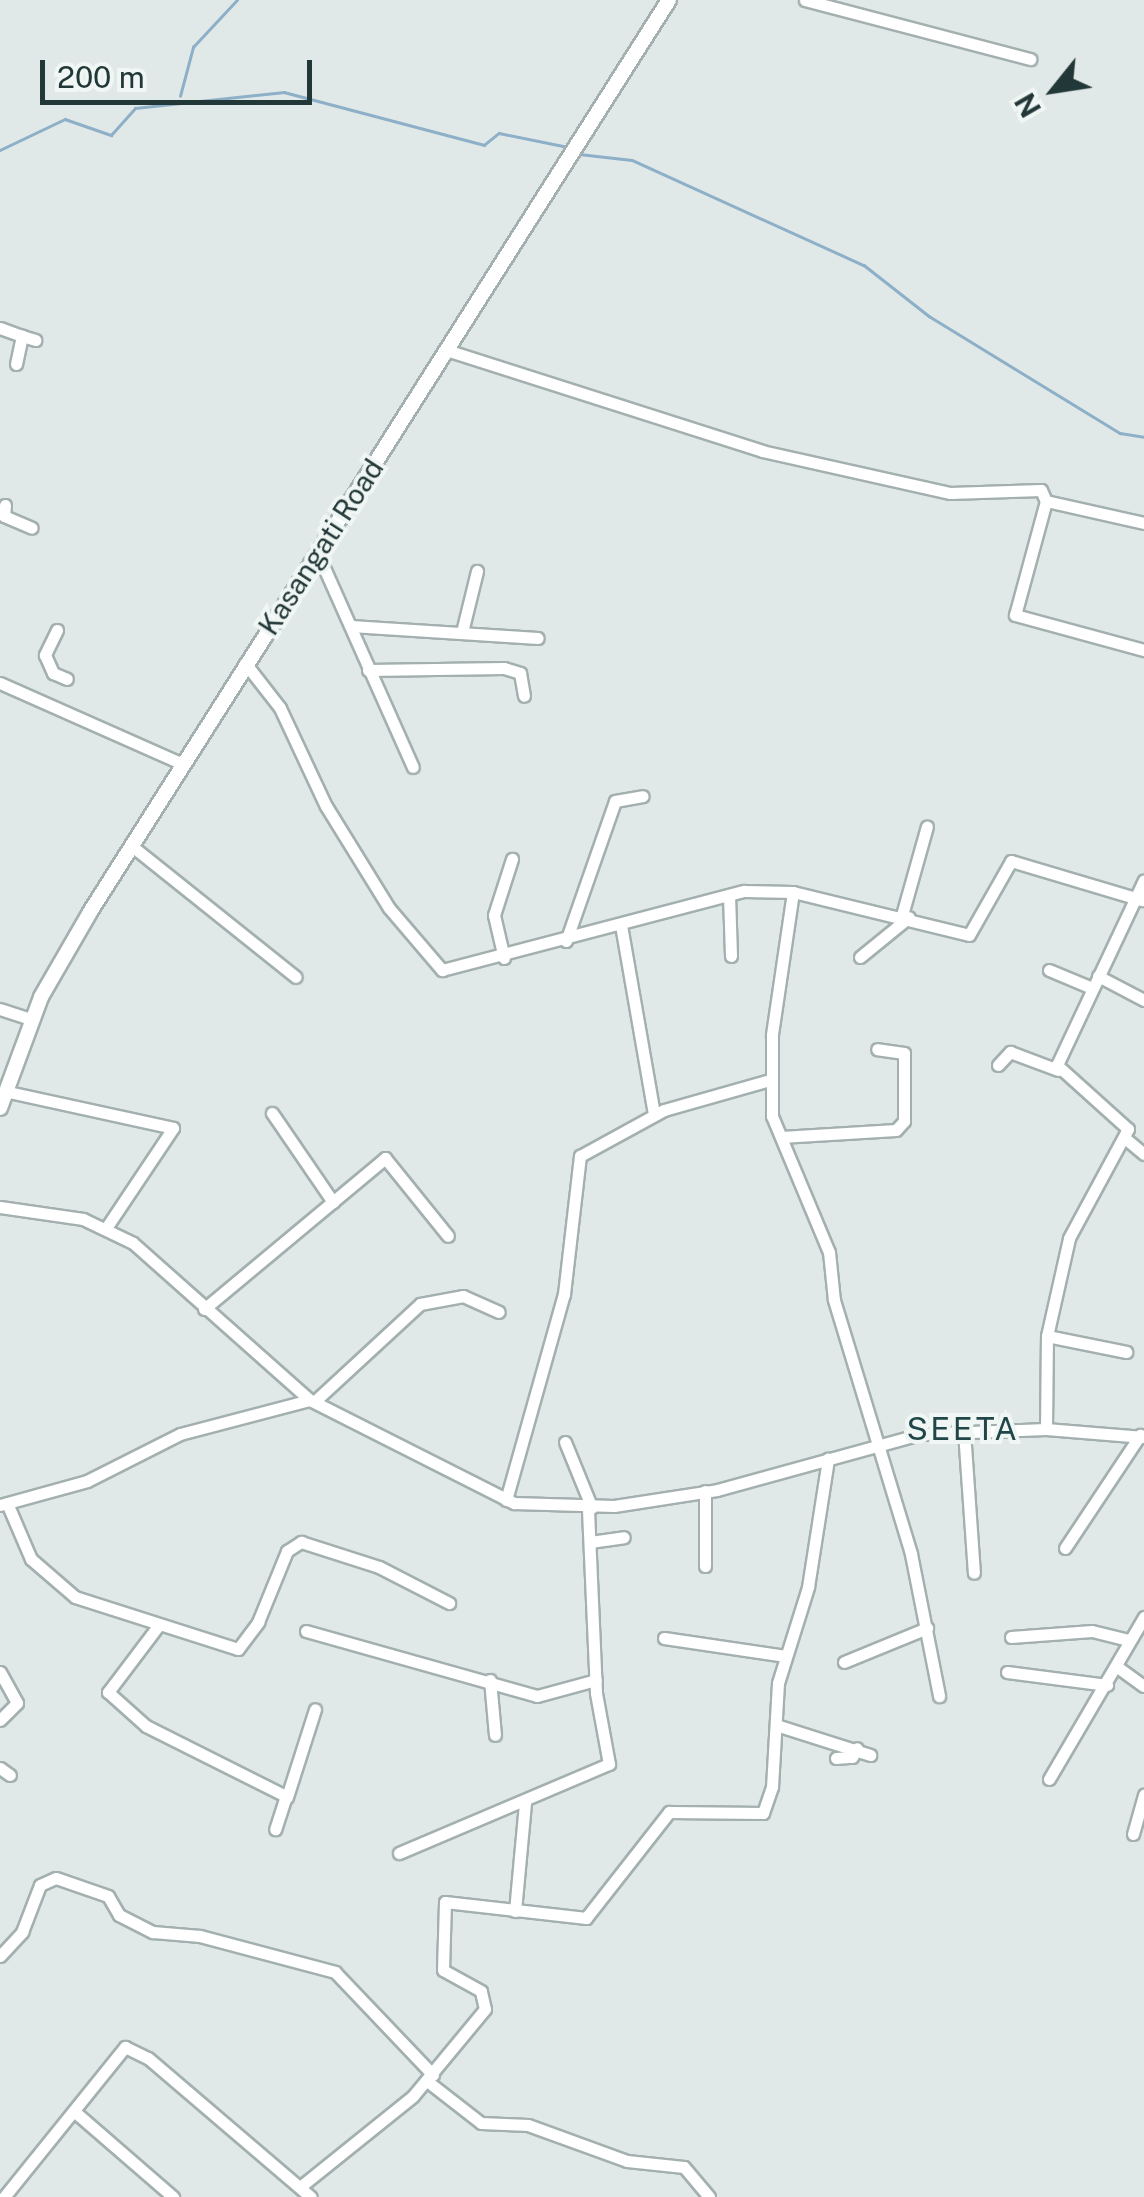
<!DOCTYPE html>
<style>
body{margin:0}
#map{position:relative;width:1144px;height:2197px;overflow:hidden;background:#e0e9e7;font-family:"Public Sans",sans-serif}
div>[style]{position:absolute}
.stream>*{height:2.5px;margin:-1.25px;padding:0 1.25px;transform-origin:1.25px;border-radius:1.25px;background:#8dafc8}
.roads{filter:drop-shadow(2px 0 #a3b0af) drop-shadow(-2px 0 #a3b0af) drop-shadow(0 2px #a3b0af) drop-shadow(0 -2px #a3b0af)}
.minor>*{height:11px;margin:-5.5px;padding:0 5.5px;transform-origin:5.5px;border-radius:5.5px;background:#fff}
.tertiary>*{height:14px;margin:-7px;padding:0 7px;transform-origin:7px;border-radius:7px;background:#fff}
span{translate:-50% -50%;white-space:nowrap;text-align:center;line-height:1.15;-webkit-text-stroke:8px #eff6f4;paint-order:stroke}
.street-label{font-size:28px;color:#223737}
.quarter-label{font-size:32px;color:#214647;letter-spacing:2.5px}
.north{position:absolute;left:1004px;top:40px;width:100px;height:100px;-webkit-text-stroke:8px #eff6f4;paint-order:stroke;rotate:240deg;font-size:28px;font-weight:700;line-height:40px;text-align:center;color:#223737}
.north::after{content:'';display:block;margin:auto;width:35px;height:45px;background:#223737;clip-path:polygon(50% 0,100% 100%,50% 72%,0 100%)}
.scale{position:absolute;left:40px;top:60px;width:272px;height:45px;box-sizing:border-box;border:5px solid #223737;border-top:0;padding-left:12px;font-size:30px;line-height:35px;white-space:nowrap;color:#223737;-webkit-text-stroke:8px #eff6f4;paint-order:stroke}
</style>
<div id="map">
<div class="stream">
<div style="left:180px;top:96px;width:51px;rotate:-75.1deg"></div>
<div style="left:193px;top:47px;width:64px;rotate:-46.9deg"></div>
<div style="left:0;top:150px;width:72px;rotate:-25.5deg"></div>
<div style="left:65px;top:119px;width:49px;rotate:19.2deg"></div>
<div style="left:111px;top:135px;width:36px;rotate:-48deg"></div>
<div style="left:135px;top:108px;width:150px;rotate:-6.1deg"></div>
<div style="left:284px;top:92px;width:207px;rotate:14.8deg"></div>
<div style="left:484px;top:145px;width:19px;rotate:-39deg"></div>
<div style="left:499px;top:133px;width:70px;rotate:11.5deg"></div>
<div style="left:579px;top:154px;width:53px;rotate:6.5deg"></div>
<div style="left:632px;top:160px;width:255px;rotate:24.4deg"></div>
<div style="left:864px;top:265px;width:83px;rotate:38.1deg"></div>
<div style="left:929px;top:316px;width:224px;rotate:31.5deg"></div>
<div style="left:1120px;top:433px;width:24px;rotate:9deg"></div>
</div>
<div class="roads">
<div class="minor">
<div style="left:805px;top:0;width:233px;rotate:14.7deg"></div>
<div style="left:0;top:328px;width:23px;rotate:20deg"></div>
<div style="left:446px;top:350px;width:332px;rotate:17.7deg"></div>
<div style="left:762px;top:451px;width:193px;rotate:12.6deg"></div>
<div style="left:950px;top:493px;width:91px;rotate:-1.9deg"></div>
<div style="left:1041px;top:490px;width:12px;rotate:66deg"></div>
<div style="left:1046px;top:501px;width:118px;rotate:105.2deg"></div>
<div style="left:1015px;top:615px;width:134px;rotate:15.2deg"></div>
<div style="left:16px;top:364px;width:29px;rotate:-78deg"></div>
<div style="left:22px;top:336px;width:14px;rotate:17deg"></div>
<div style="left:1046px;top:501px;width:100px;rotate:12.7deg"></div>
<div style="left:5px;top:505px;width:11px;rotate:95deg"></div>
<div style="left:4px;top:516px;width:30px;rotate:23deg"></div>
<div style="left:318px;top:554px;width:233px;rotate:66deg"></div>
<div style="left:351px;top:626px;width:187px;rotate:3.7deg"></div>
<div style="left:57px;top:630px;width:28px;rotate:116deg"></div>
<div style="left:45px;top:655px;width:20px;rotate:66deg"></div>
<div style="left:53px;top:673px;width:15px;rotate:23deg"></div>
<div style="left:462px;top:632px;width:63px;rotate:-76.2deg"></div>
<div style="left:245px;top:663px;width:57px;rotate:52.1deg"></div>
<div style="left:280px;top:708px;width:108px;rotate:64.9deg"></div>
<div style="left:326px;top:806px;width:120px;rotate:58.3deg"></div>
<div style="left:389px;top:908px;width:82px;rotate:49.5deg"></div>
<div style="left:442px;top:970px;width:312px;rotate:-14.7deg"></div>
<div style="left:744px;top:891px;width:49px;rotate:1.2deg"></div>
<div style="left:793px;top:892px;width:145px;rotate:98.4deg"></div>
<div style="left:772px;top:1035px;width:81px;rotate:90deg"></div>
<div style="left:772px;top:1116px;width:147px;rotate:67.3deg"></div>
<div style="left:829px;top:1252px;width:48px;rotate:84.1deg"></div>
<div style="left:834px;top:1300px;width:265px;rotate:73.1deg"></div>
<div style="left:911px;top:1554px;width:145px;rotate:78.8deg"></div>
<div style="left:368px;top:670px;width:136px;rotate:-0.8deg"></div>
<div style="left:504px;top:668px;width:17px;rotate:17deg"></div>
<div style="left:520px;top:673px;width:23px;rotate:80deg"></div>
<div style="left:0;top:683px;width:200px;rotate:23.9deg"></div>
<div style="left:133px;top:847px;width:208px;rotate:38.6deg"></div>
<div style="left:793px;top:892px;width:181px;rotate:13.7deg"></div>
<div style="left:969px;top:935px;width:85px;rotate:-60.4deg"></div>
<div style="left:1011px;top:861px;width:137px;rotate:16.6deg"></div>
<div style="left:729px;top:895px;width:61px;rotate:88.1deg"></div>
<div style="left:902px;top:915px;width:92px;rotate:-74.3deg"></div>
<div style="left:621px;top:925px;width:192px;rotate:80.1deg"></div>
<div style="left:566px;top:941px;width:148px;rotate:-70.7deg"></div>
<div style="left:615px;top:801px;width:28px;rotate:-10deg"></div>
<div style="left:860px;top:957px;width:63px;rotate:-39.2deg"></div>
<div style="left:504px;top:958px;width:44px;rotate:-103.1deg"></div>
<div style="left:494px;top:915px;width:59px;rotate:-72.2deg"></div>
<div style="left:1049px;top:970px;width:47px;rotate:22.7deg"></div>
<div style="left:1098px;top:976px;width:52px;rotate:27.6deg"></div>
<div style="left:0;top:1009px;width:33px;rotate:18deg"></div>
<div style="left:998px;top:1065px;width:18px;rotate:-47deg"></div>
<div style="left:1010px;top:1052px;width:51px;rotate:20.6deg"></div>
<div style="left:4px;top:1091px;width:173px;rotate:12.3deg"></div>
<div style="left:173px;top:1128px;width:120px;rotate:123.8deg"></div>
<div style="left:272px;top:1113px;width:108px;rotate:55.6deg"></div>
<div style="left:781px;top:1137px;width:115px;rotate:-3.5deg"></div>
<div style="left:896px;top:1130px;width:12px;rotate:-48deg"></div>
<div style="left:904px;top:1121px;width:68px;rotate:-90deg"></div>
<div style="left:904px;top:1053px;width:27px;rotate:-172deg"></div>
<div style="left:1126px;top:1139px;width:23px;rotate:40deg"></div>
<div style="left:0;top:1207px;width:84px;rotate:8.2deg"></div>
<div style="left:83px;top:1219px;width:55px;rotate:25.6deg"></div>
<div style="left:133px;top:1243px;width:237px;rotate:41.6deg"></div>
<div style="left:310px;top:1400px;width:229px;rotate:26.8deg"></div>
<div style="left:514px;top:1503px;width:100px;rotate:1.7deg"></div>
<div style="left:614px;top:1506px;width:104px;rotate:-8.8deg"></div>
<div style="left:717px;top:1490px;width:211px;rotate:-15.4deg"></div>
<div style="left:920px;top:1434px;width:126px;rotate:-2.3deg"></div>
<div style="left:1046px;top:1429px;width:98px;rotate:4.7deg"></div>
<div style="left:204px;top:1309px;width:236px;rotate:-39.8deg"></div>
<div style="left:385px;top:1158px;width:100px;rotate:51.1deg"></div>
<div style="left:1047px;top:1336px;width:81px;rotate:11.4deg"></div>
<div style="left:315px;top:1401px;width:143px;rotate:-42.7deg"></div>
<div style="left:420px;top:1304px;width:44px;rotate:-10.5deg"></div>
<div style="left:463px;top:1296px;width:39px;rotate:24deg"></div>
<div style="left:1046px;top:1429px;width:93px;rotate:-89.4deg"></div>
<div style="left:1047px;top:1336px;width:100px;rotate:-77.3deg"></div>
<div style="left:1069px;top:1238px;width:124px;rotate:-61.6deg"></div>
<div style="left:1128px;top:1129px;width:96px;rotate:-138deg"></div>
<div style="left:1057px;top:1065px;width:204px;rotate:-64.8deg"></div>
<div style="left:964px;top:1431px;width:142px;rotate:86deg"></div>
<div style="left:565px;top:1442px;width:71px;rotate:67.8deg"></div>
<div style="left:705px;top:1491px;width:75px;rotate:90deg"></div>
<div style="left:506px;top:1500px;width:214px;rotate:-74.3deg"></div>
<div style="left:564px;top:1294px;width:139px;rotate:-83.4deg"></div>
<div style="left:580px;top:1156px;width:96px;rotate:-28.7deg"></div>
<div style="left:664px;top:1110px;width:110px;rotate:-15.8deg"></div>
<div style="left:7px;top:1503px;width:61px;rotate:66.8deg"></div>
<div style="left:31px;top:1559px;width:58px;rotate:40.8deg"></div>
<div style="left:75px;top:1597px;width:171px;rotate:17.7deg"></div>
<div style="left:238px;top:1649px;width:34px;rotate:-53deg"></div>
<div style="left:258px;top:1622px;width:77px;rotate:-67.8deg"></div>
<div style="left:287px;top:1551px;width:17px;rotate:-33deg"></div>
<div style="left:301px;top:1542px;width:82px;rotate:17.8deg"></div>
<div style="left:379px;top:1567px;width:79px;rotate:27.2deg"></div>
<div style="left:0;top:1505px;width:90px;rotate:-15.4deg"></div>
<div style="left:87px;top:1481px;width:104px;rotate:-26.8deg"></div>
<div style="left:180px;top:1434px;width:134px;rotate:-14.7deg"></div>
<div style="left:590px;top:1542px;width:34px;rotate:-8deg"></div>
<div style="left:1065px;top:1548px;width:136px;rotate:-56.4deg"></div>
<div style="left:158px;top:1626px;width:83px;rotate:127.1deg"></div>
<div style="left:108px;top:1692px;width:51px;rotate:41.8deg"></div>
<div style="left:146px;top:1726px;width:157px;rotate:26.6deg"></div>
<div style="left:286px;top:1796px;width:35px;rotate:108deg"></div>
<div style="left:306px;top:1631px;width:240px;rotate:15.7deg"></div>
<div style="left:537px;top:1696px;width:61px;rotate:-15.2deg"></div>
<div style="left:1011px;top:1637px;width:81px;rotate:-4.2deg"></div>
<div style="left:1092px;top:1631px;width:37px;rotate:14deg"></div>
<div style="left:664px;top:1638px;width:123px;rotate:8.4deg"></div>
<div style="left:844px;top:1662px;width:90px;rotate:-22.3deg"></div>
<div style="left:1116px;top:1666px;width:34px;rotate:36deg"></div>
<div style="left:0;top:1672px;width:35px;rotate:61deg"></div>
<div style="left:17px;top:1703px;width:24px;rotate:135deg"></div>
<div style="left:1007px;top:1672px;width:101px;rotate:7.4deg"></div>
<div style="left:490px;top:1680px;width:55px;rotate:84.8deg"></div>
<div style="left:776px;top:1725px;width:99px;rotate:17.7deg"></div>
<div style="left:836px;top:1758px;width:16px;rotate:-4deg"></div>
<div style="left:852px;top:1757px;width:10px;rotate:-61deg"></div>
<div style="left:0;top:1768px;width:12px;rotate:35deg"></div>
<div style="left:1049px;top:1779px;width:188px;rotate:-59.6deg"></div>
<div style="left:287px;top:1797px;width:92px;rotate:-72.3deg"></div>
<div style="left:1133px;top:1834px;width:41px;rotate:-74.2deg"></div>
<div style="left:399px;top:1853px;width:228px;rotate:-23deg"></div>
<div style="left:609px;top:1764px;width:72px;rotate:-100.4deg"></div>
<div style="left:596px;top:1693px;width:185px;rotate:-92.5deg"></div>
<div style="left:515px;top:1911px;width:108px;rotate:-84.7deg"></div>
<div style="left:0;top:1956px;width:33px;rotate:-47deg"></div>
<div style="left:22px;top:1932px;width:50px;rotate:-69deg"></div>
<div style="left:40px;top:1885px;width:17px;rotate:-24deg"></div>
<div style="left:56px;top:1878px;width:55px;rotate:19.1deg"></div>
<div style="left:108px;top:1896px;width:22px;rotate:60deg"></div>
<div style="left:119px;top:1915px;width:38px;rotate:27deg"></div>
<div style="left:153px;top:1932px;width:47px;rotate:4.9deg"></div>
<div style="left:200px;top:1936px;width:140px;rotate:14.9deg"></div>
<div style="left:335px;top:1972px;width:142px;rotate:46.4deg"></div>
<div style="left:427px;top:2081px;width:68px;rotate:37.9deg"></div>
<div style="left:481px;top:2123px;width:47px;rotate:2.4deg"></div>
<div style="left:528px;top:2125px;width:105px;rotate:20deg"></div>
<div style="left:627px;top:2161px;width:57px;rotate:6deg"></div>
<div style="left:684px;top:2167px;width:39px;rotate:50deg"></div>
<div style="left:75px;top:2112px;width:130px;rotate:40.9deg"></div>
<div style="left:300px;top:2187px;width:145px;rotate:-38.8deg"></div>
<div style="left:413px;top:2096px;width:113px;rotate:-50.4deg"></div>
<div style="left:485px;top:2009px;width:18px;rotate:-103deg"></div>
<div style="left:481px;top:1991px;width:43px;rotate:-151.1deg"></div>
<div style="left:443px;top:1970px;width:68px;rotate:-88.3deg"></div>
<div style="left:445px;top:1902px;width:142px;rotate:6.5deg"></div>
<div style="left:586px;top:1918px;width:135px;rotate:-51.9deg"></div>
<div style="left:669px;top:1812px;width:94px;rotate:0.6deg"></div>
<div style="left:763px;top:1813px;width:28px;rotate:-71deg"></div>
<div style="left:772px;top:1787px;width:104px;rotate:-86.7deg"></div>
<div style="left:778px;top:1683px;width:101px;rotate:-72.6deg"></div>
<div style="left:808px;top:1587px;width:130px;rotate:-81.1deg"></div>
<div style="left:4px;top:2197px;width:193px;rotate:-51.1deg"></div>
<div style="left:125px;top:2047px;width:25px;rotate:26deg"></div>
<div style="left:148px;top:2058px;width:214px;rotate:40.5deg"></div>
</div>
<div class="tertiary">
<div style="left:0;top:1108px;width:118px;rotate:-69.7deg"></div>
<div style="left:41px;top:997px;width:98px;rotate:-60deg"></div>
<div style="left:90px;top:912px;width:1080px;rotate:-57.59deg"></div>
</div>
</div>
<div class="street-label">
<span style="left:321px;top:547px;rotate:-57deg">Kasangati Road</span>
</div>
<div class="quarter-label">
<span style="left:963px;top:1429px">SEETA</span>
</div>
<div class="north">N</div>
<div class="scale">200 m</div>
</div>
